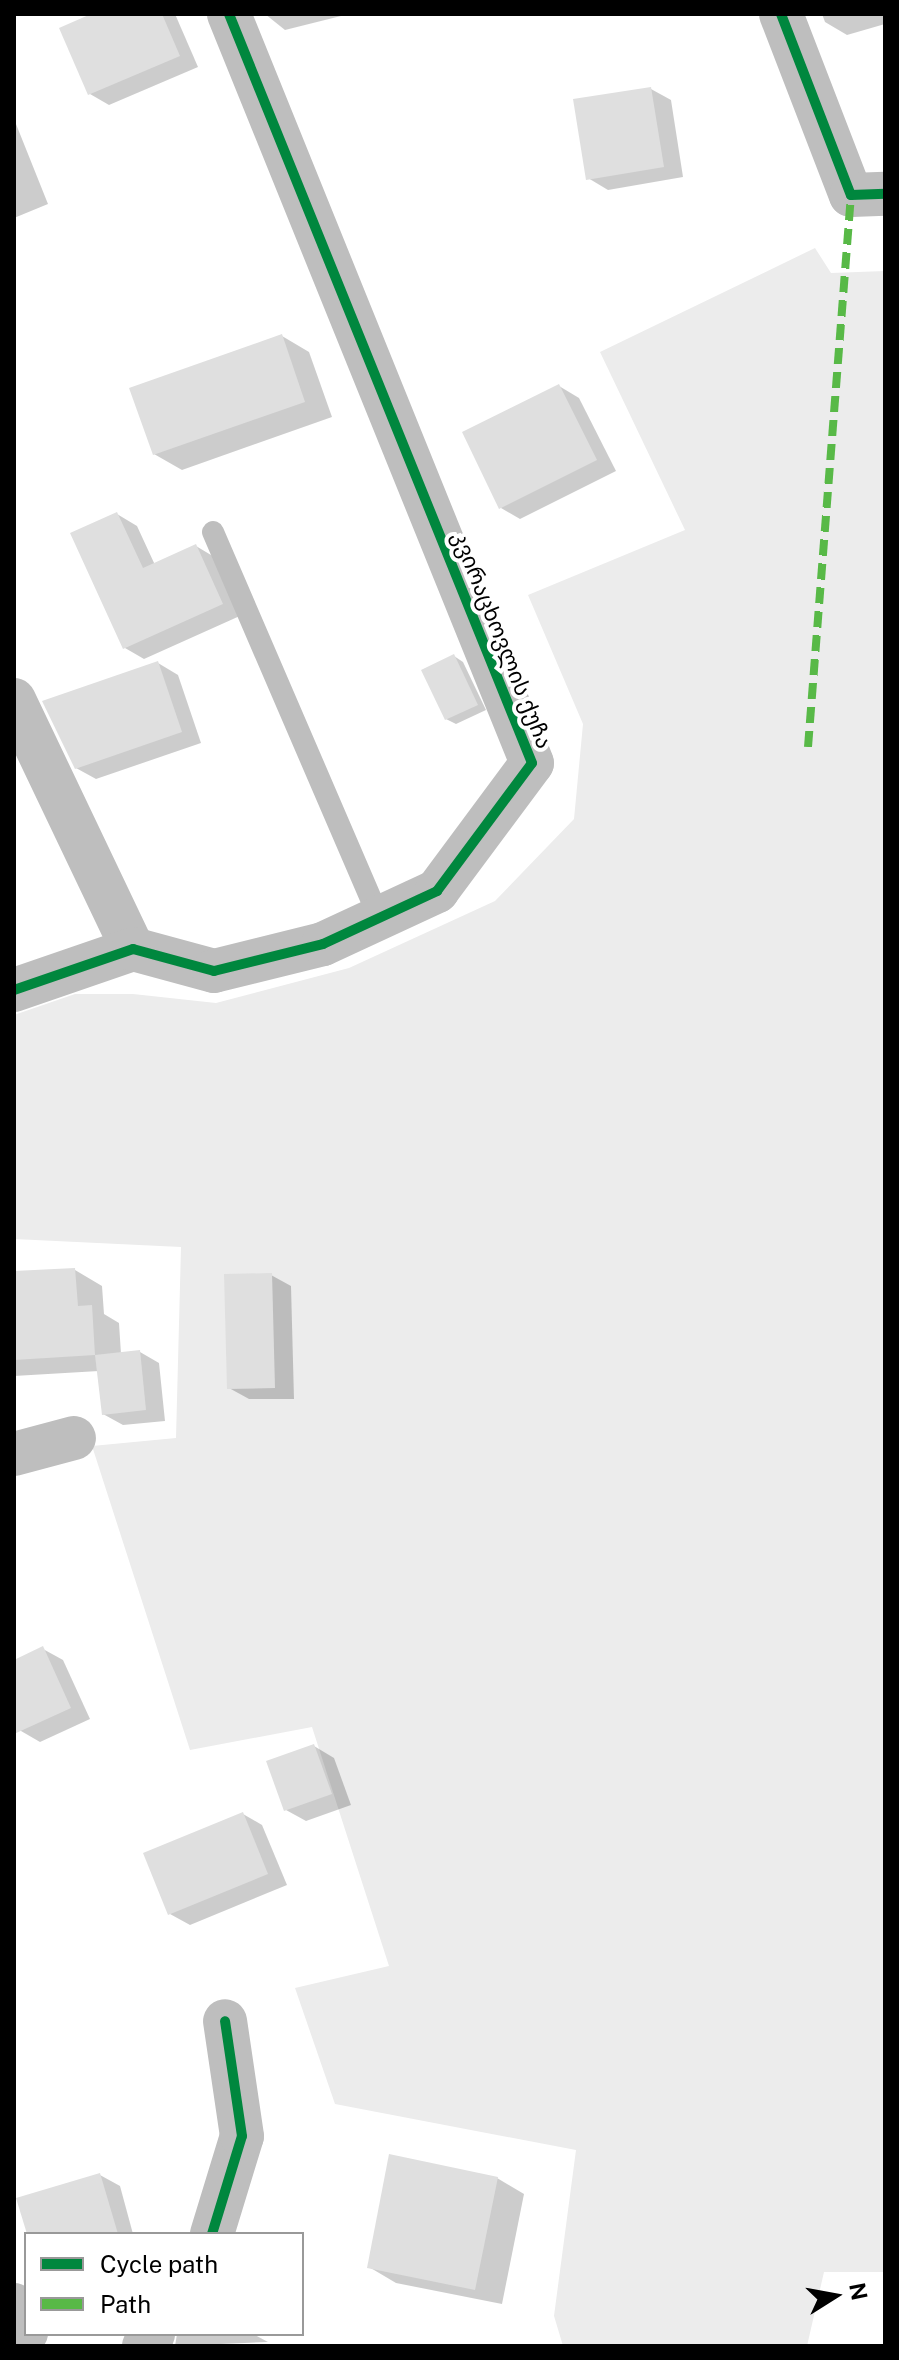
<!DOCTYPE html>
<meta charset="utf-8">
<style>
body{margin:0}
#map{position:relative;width:899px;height:2360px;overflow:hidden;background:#fff;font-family:"Public Sans","Noto Sans Georgian",sans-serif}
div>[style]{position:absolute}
.green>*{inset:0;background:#ececec}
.shadow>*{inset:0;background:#0003}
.building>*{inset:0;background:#dfdfdf}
.service>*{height:22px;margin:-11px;padding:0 11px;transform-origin:11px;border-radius:11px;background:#bebebe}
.minor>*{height:44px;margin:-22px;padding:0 22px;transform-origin:22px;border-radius:22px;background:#bebebe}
.quiet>*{height:8px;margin-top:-4px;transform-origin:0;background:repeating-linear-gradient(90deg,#58b947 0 16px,transparent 0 24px)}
.cycleway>*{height:10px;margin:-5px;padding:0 5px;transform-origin:5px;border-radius:5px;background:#00873e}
span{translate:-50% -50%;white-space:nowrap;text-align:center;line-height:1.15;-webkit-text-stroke:8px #fff;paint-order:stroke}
.street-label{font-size:22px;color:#000}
.frame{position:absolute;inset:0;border:16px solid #000;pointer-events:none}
.legend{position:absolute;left:24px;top:2232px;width:280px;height:104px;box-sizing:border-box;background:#fff;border:2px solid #999;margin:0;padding:10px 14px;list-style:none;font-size:24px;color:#000}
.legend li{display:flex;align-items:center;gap:16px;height:40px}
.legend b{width:40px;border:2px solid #999}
.north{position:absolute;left:795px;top:2256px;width:80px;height:80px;-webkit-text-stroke:6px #fff;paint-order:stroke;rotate:79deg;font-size:22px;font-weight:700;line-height:32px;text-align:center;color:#000}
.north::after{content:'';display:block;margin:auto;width:28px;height:36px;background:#000;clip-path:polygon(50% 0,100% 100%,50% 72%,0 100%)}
</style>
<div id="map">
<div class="green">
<div style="clip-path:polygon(815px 248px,831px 273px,885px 271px,885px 2272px,824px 2272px,807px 2346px,563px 2346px,554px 2316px,576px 2150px,335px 2104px,295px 1988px,389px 1966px,312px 1727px,190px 1750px,92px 1446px,176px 1438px,181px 1247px,14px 1239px,14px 1015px,75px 994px,133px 994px,216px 1003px,349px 968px,495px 901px,574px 819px,583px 724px,528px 595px,685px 530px,600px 352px)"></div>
</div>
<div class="shadow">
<div style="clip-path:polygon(96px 14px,175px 14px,198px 67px,109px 105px,90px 94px)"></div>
<div style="clip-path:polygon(265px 14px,349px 14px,285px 30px)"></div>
<div style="clip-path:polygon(822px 14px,885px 14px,885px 24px,847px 35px,825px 22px)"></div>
<div style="clip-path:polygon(651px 89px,671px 100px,683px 177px,608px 190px,588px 178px)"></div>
<div style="clip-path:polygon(14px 119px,48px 204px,14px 218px)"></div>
<div style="clip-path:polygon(282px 336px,309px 352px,332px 417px,182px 470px,154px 454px)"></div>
<div style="clip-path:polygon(559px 386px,579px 398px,616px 471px,520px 519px,501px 508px)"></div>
<div style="clip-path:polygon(117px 514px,137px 526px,155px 565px,196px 546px,216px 558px,242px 615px,144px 659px,125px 648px)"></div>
<div style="clip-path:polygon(454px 656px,463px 662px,486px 710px,456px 724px,446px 719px)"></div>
<div style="clip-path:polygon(158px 663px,178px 675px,201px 743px,96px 779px,76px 768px)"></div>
<div style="clip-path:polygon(75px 1270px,102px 1286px,104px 1314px,119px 1323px,121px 1354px,140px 1352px,159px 1363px,165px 1421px,123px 1425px,103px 1414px,99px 1371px,14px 1376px,14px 1273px)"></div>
<div style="clip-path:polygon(271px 1275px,291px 1286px,294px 1399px,249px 1399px,229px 1388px)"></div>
<div style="clip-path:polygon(43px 1649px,63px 1660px,90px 1719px,40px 1742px,21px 1731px,14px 1716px,14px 1662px)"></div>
<div style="clip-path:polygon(314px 1746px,334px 1758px,351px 1805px,306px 1821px,286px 1810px)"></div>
<div style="clip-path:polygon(243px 1814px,262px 1825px,287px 1885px,190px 1925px,170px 1914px)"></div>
<div style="clip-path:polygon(100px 2175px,120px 2186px,133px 2234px,29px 2234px)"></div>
<div style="clip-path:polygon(497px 2178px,524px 2194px,502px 2304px,396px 2283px,369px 2267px)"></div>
<div style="clip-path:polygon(177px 2334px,253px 2334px,268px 2342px,175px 2346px)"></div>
</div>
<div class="building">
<div style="clip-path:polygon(91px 14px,162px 14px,180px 56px,88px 95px,59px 28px)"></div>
<div style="clip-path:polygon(651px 87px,664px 167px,586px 180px,573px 99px)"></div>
<div style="clip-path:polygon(282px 334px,305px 402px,153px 455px,129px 388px)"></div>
<div style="clip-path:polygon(559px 384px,597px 460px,499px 509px,462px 432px)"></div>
<div style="clip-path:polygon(117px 512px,143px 568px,196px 544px,223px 604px,123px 649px,70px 533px)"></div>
<div style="clip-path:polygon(454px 654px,478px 705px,445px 720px,421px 670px)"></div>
<div style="clip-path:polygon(158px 661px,182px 732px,75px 769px,42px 701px)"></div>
<div style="clip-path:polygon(75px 1268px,78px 1306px,92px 1305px,95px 1355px,14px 1360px,14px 1271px)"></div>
<div style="clip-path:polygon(272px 1273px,275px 1388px,227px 1389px,224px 1274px)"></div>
<div style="clip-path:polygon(140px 1350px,146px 1410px,102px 1415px,95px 1355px)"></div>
<div style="clip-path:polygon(43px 1646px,71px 1708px,14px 1734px,14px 1660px)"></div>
<div style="clip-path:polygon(314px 1744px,332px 1794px,284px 1811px,266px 1761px)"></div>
<div style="clip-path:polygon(243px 1812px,268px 1874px,168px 1915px,143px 1853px)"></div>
<div style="clip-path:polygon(389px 2154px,498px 2177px,475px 2290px,367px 2268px)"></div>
<div style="clip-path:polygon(100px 2173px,118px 2234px,27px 2234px,16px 2198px)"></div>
</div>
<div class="service">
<div style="left:213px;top:532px;width:420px;rotate:66.7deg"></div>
</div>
<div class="minor">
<div style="left:781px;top:14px;width:194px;rotate:68.9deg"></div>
<div style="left:851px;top:195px;width:34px;rotate:-2deg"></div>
<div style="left:14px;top:700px;width:276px;rotate:64.5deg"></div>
<div style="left:14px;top:990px;width:126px;rotate:-19deg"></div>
<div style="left:133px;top:949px;width:84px;rotate:15.2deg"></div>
<div style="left:214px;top:971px;width:112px;rotate:-13.9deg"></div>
<div style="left:323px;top:944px;width:126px;rotate:-24.9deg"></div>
<div style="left:437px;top:891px;width:159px;rotate:-53.4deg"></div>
<div style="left:532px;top:763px;width:808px;rotate:-112.03deg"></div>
<div style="left:14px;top:1454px;width:62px;rotate:-14.9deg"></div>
<div style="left:212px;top:2234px;width:102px;rotate:-73deg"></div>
<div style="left:242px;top:2136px;width:116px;rotate:-98.4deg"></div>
<div style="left:14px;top:2305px;width:30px;rotate:66deg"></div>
<div style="left:144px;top:2346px;width:15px;rotate:-53deg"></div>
</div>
<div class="quiet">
<div style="left:808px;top:747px;width:554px;rotate:-85.55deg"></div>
</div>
<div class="cycleway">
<div style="left:781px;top:14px;width:194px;rotate:68.9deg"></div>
<div style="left:851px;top:195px;width:34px;rotate:-2deg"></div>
<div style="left:14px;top:990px;width:126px;rotate:-19deg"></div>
<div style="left:133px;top:949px;width:84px;rotate:15.2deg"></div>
<div style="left:214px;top:971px;width:112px;rotate:-13.9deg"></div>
<div style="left:323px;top:944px;width:126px;rotate:-24.9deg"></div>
<div style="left:437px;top:891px;width:159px;rotate:-53.4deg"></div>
<div style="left:532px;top:763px;width:808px;rotate:-112.03deg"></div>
<div style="left:212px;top:2234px;width:102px;rotate:-73deg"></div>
<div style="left:242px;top:2136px;width:116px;rotate:-98.4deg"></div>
</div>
<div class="street-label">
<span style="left:502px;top:640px;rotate:68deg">კვირაცხოვლის ქუჩა</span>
</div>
<div class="frame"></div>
<ul class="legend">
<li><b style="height:10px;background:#00873e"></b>Cycle path</li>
<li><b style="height:10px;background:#58b947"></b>Path</li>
</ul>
<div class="north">N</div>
</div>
